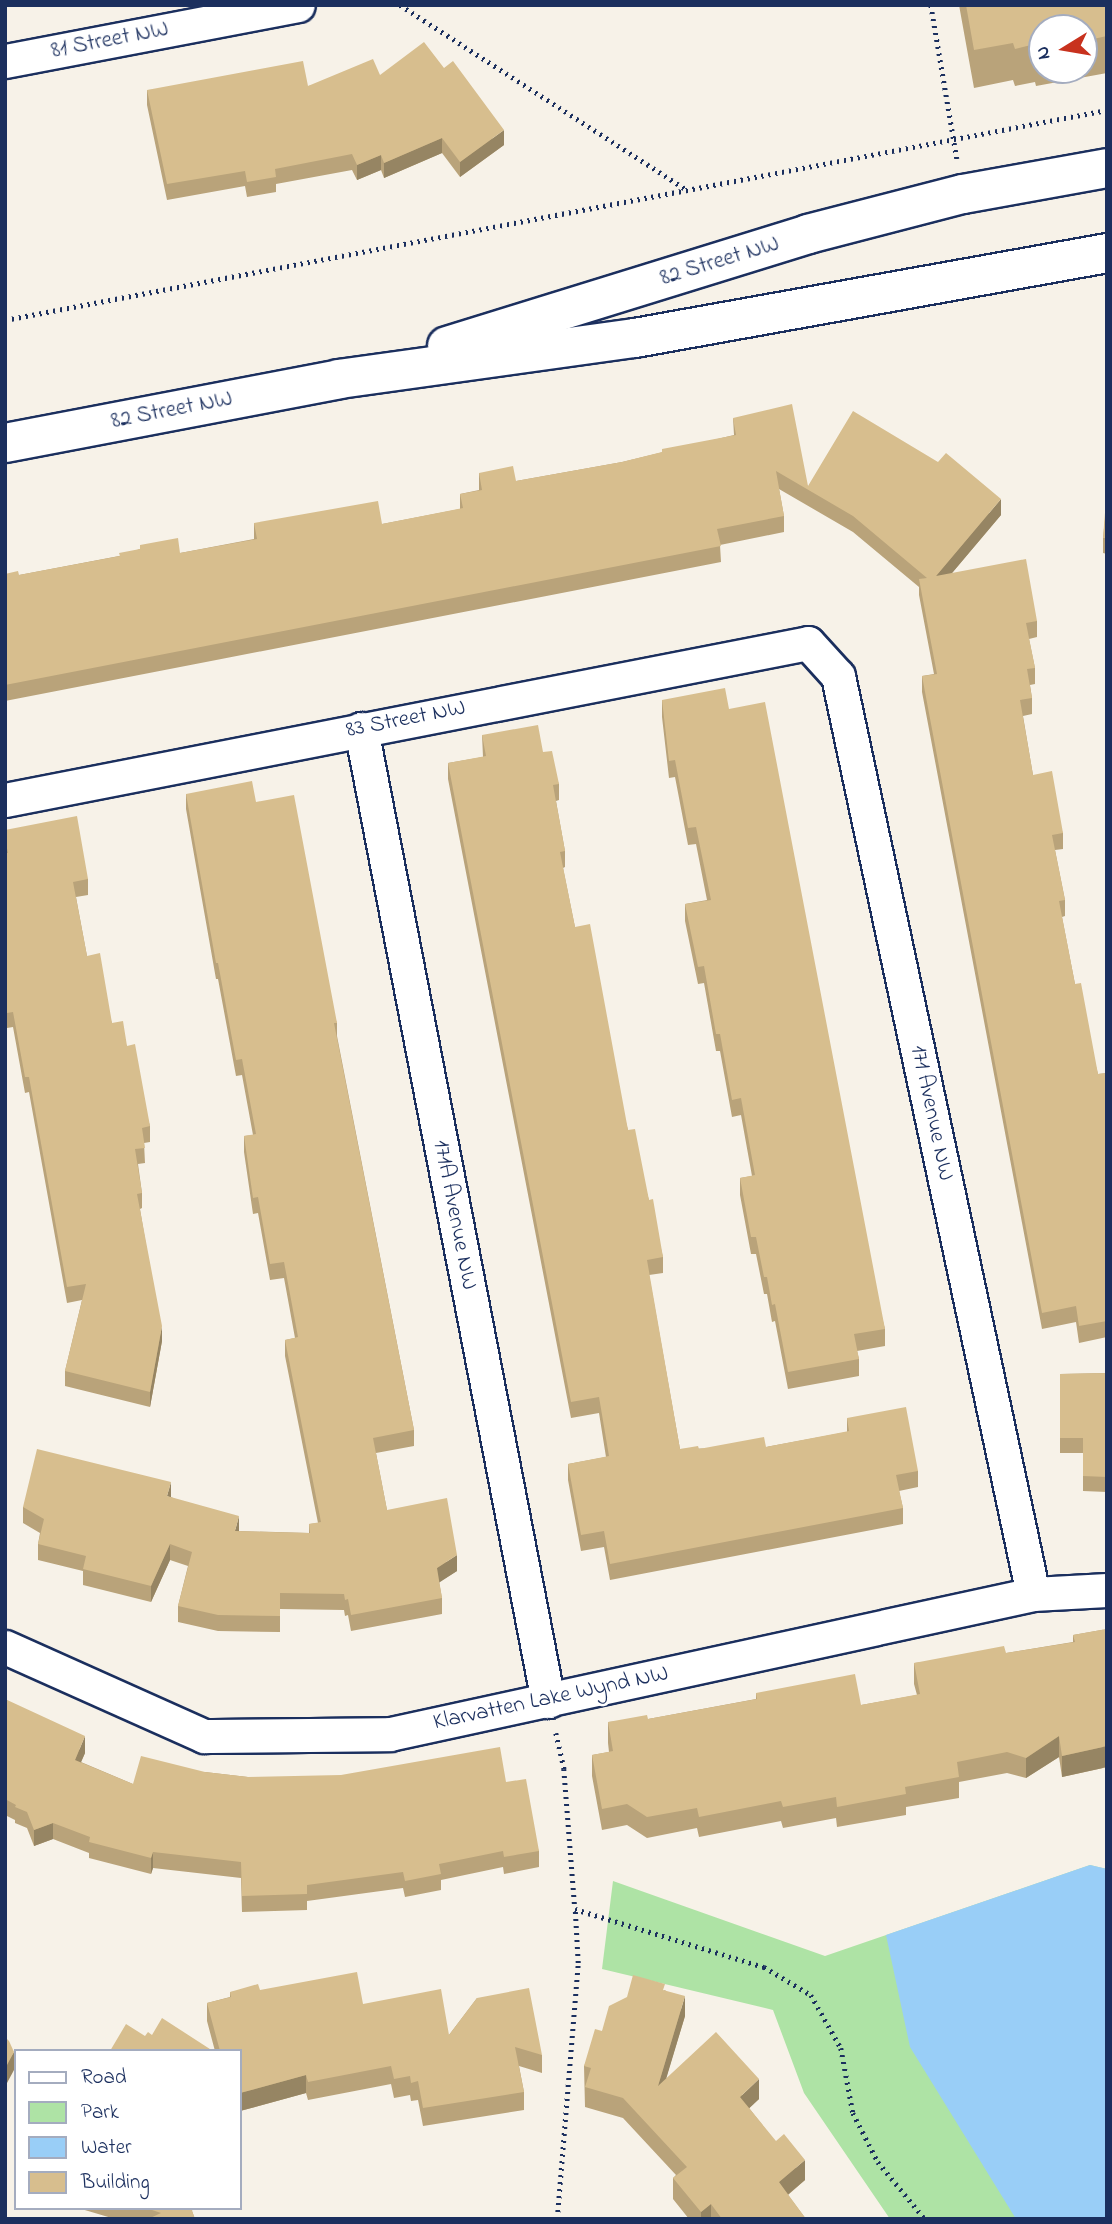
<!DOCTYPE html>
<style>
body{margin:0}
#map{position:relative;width:1112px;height:2224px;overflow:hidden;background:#f7f2e8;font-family:"Indie Flower",sans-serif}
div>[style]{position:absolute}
.green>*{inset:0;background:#aee3a5}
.water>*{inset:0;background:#99cef7}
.path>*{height:4.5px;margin-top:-2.25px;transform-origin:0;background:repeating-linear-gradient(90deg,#1b2f5e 0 2px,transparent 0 7px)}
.roads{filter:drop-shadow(2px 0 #1b2f5e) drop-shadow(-2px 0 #1b2f5e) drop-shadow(0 2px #1b2f5e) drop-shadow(0 -2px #1b2f5e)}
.street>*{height:33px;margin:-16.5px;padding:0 16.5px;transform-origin:16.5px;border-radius:16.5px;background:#fff}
.secondary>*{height:38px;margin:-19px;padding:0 19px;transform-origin:19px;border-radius:19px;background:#fff}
.wall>*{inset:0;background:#b9a37a}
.shaded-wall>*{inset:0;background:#968563}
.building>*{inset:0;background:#d7be8e}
span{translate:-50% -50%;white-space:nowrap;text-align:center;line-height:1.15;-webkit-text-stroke:5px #fff;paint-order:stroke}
.street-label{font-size:23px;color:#1b2f5e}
.frame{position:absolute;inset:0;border:7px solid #1b2f5e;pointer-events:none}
.legend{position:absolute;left:14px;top:2049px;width:228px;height:161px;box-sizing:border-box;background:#fff;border:2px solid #a4acbf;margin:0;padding:9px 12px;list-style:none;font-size:21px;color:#1b2f5e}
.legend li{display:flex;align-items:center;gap:14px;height:35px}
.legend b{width:35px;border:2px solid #a4acbf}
.north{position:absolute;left:1028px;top:14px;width:70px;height:70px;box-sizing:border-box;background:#fff;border:2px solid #a4acbf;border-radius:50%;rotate:259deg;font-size:19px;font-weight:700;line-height:28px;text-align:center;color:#1b2f5e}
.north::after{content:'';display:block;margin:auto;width:24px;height:32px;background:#c8321e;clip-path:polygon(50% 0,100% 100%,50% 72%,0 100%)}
</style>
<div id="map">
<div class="green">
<div style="clip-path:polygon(1090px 1865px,1107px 1869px,1107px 2219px,890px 2219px,804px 2093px,773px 2010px,602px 1969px,613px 1881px,825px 1956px)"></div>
</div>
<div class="water">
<div style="clip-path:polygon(1090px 1865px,1107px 1869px,1107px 2219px,1016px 2219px,910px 2047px,886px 1935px)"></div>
</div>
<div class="path">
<div style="left:400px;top:5px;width:340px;rotate:32.8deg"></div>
<div style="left:931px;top:5px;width:156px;rotate:80.4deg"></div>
<div style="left:5px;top:320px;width:1122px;rotate:-10.79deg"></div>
<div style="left:556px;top:1733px;width:37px;rotate:77deg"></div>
<div style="left:564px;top:1769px;width:140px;rotate:85.5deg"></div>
<div style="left:575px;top:1909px;width:198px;rotate:17.1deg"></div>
<div style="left:764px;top:1967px;width:55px;rotate:30.8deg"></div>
<div style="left:811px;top:1995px;width:61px;rotate:60.5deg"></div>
<div style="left:841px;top:2048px;width:66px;rotate:79.5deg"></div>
<div style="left:853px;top:2113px;width:55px;rotate:63deg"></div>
<div style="left:878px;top:2162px;width:74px;rotate:50.5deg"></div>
<div style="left:557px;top:2219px;width:257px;rotate:-85.3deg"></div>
<div style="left:578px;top:1963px;width:54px;rotate:-93.2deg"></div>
</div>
<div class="roads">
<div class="street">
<div style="left:5px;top:61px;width:298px;rotate:-10.8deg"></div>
<div style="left:361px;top:729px;width:990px;rotate:79.11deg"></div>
<div style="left:5px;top:800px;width:818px;rotate:-11.06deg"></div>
<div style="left:808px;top:643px;width:45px;rotate:47.7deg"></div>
<div style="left:838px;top:676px;width:938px;rotate:78.01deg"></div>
<div style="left:5px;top:1647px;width:218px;rotate:24.1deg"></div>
<div style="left:204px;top:1736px;width:186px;rotate:-0.6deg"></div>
<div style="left:390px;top:1734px;width:658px;rotate:-12.28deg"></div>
<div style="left:1033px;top:1594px;width:74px;rotate:-3.1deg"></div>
</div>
<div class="secondary">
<div style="left:447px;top:346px;width:378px;rotate:-17.2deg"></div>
<div style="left:808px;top:234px;width:160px;rotate:-14.5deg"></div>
<div style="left:963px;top:194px;width:146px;rotate:-10.2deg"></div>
<div style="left:5px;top:443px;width:340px;rotate:-10.8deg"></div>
<div style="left:339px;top:379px;width:299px;rotate:-7.9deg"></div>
<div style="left:635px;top:338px;width:480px;rotate:-10.2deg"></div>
</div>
</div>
<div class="wall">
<div style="clip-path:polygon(evenodd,959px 5px,1107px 5px,1107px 73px,1036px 86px,1035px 82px,1015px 86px,1013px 80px,974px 88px,959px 5px,1042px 28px,1084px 28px,1084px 70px,1042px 70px,1042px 28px)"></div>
<div style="clip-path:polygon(380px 75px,504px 145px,460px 177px,442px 153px,384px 178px,381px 170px,357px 180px,352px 170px,276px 184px,276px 192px,247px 197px,245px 186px,167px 200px,147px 105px,147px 90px,308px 86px)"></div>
<div style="clip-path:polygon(733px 418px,808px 486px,1001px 515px,952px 573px,1037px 621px,1037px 637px,1029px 639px,1035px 668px,1035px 684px,1030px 685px,1032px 698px,1032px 714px,1023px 716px,1033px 775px,1063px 833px,1063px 849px,1055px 850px,1065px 900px,1065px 916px,1062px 917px,1075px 984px,1098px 1074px,1107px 1073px,1107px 1337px,1079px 1343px,1076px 1322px,1042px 1329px,922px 692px,922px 676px,934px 674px,919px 595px,919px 587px,853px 532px,779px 489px,784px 516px,784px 532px,720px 545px,721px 562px,5px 701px,5px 574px,19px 575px,119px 556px,140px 549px,140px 545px,180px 553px,254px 539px,254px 523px,382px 524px,460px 509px,460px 494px,479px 490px,479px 473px,516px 481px,622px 462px,734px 435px)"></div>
<div style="clip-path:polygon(1107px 500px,1107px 554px,1103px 553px,1103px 538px)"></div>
<div style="clip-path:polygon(662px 700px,729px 709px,885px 1329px,885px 1346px,857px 1351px,859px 1359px,859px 1376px,788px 1389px,775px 1321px,772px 1322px,767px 1294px,764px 1294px,756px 1254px,751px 1254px,740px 1195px,740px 1178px,752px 1176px,741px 1115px,732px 1117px,720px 1051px,716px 1051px,704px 983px,698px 984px,685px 921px,685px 904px,707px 900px,696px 844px,688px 845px,675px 777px,669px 778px,662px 717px)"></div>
<div style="clip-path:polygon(482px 735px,543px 752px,559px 784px,559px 800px,556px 801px,565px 851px,565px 867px,563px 868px,575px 927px,628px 1130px,649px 1200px,663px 1257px,663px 1273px,649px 1275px,680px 1449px,766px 1447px,847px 1432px,847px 1418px,918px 1471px,918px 1487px,899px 1491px,903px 1508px,903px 1524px,610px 1580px,604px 1547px,581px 1551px,568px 1480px,568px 1464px,606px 1457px,599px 1413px,571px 1418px,448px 779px,448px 763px,483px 757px)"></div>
<div style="clip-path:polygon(186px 794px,256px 802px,337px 1023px,337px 1036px,414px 1430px,414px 1446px,376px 1453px,387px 1510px,457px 1571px,439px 1582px,442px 1598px,442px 1614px,351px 1631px,348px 1615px,345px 1616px,344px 1610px,280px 1609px,280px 1632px,218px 1631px,178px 1622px,178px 1606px,188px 1566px,170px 1560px,151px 1602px,83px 1585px,83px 1571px,38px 1560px,38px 1544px,40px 1533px,23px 1523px,23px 1507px,171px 1497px,239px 1531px,309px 1533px,309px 1524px,318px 1523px,285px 1356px,285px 1340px,295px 1338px,284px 1278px,270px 1280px,258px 1213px,253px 1214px,244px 1152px,244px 1136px,253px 1135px,242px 1075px,236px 1076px,218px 979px,216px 979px,186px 809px)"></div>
<div style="clip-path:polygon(5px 830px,88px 879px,88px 895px,76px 897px,87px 956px,112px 1023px,127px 1046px,150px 1126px,150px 1142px,144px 1143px,145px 1163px,138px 1164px,142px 1193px,142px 1208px,140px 1209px,162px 1341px,150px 1407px,65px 1386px,65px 1371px,82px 1300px,67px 1303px,29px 1092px,25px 1093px,13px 1027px,7px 1028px,5px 1020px)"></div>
<div style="clip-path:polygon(1107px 1373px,1107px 1492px,1083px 1491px,1083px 1453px,1060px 1453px,1060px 1374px)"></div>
<div style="clip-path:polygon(1107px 1629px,1107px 1767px,1062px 1777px,1059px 1757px,1026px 1778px,1007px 1773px,959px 1782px,959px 1798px,906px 1807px,906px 1815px,837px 1827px,836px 1818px,783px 1828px,781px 1821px,699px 1837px,697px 1828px,647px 1838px,627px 1825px,602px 1830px,592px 1776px,592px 1755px,609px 1752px,608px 1743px,608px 1722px,648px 1719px,756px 1699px,756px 1693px,861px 1705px,917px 1695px,914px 1684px,914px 1663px,1006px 1653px,1073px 1642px,1073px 1635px)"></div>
<div style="clip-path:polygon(5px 1699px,85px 1753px,81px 1762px,133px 1784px,205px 1772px,248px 1777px,506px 1782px,539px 1851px,539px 1867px,504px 1874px,503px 1867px,441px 1880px,441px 1890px,405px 1897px,403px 1888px,307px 1901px,307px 1910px,242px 1912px,241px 1878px,153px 1868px,151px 1874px,89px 1858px,89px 1853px,53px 1839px,34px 1846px,27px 1828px,15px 1823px,15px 1820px,5px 1815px)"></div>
<div style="clip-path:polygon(260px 1990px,363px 2004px,449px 2035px,477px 1998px,542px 2055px,542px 2073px,519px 2066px,524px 2092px,524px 2110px,423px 2126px,418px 2100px,411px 2101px,410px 2095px,394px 2098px,391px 2084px,308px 2100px,306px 2093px,240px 2111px,240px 2051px,215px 2051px,207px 2021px,207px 2003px,230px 1997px,230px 1992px)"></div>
<div style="clip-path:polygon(665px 1990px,685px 2016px,666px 2078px,759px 2099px,749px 2108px,805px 2180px,788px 2195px,806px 2219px,689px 2219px,673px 2199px,673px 2178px,676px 2175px,623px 2118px,585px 2107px,584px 2066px,602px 2031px)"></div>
<div style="clip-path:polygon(78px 2208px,193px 2208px,192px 2211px,195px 2219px,115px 2219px)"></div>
</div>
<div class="shaded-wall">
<div style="clip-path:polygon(504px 130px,504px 145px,460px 177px,460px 162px)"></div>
<div style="clip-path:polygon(442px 138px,442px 153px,384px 178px,384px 163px)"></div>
<div style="clip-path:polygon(381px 155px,381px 170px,357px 180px,357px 165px)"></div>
<div style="clip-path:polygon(1001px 499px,1001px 515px,936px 592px,936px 576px)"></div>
<div style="clip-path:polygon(162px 1326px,162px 1341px,150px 1407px,150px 1392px)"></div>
<div style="clip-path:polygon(171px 1482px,171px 1498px,167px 1496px)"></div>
<div style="clip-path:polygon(239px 1516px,239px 1532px,235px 1531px)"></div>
<div style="clip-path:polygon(170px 1544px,170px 1560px,151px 1602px,151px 1586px)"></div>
<div style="clip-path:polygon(457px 1555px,457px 1571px,437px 1584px,437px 1568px)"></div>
<div style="clip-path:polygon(85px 1736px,85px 1753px,75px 1776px,75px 1760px)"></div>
<div style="clip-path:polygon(1059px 1736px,1059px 1757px,1026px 1778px,1026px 1758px)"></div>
<div style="clip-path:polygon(1107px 1746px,1107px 1767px,1062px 1777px,1062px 1756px)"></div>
<div style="clip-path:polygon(53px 1823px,53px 1839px,34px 1846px,34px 1830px)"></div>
<div style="clip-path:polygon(153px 1852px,153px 1868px,151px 1874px,151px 1858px)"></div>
<div style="clip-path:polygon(685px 1996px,685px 2016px,658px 2106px,658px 2086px)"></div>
<div style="clip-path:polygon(14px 2052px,14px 2070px,7px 2083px,5px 2083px,5px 2065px)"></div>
<div style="clip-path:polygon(306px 2075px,306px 2093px,240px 2111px,240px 2093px)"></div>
<div style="clip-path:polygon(759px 2079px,759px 2099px,740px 2117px,740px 2097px)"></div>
<div style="clip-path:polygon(805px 2160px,805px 2180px,779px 2202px,779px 2182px)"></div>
<div style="clip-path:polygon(711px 2204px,711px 2219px,701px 2219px,701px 2212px)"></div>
</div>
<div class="building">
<div style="clip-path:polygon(966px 5px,1107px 5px,1107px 36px,1084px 41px,1084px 28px,1042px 28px,1042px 48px,1036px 49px,1035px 44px,1015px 49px,1013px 43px,974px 50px)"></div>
<div style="clip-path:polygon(424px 42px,444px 68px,453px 61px,504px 130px,460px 162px,442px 138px,384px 163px,381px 155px,357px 165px,352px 154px,275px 169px,276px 177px,247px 182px,245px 171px,167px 184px,147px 90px,303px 61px,308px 86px,373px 59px,380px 75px)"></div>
<div style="clip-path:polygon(792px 404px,808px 486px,853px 411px,938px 462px,946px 453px,1001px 499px,936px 576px,1026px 559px,1037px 621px,1026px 623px,1035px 668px,1027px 669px,1032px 698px,1020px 700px,1033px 775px,1052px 771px,1063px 833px,1052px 835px,1065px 900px,1059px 901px,1075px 984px,1081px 983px,1098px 1074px,1107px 1073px,1107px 1321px,1079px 1326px,1076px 1306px,1042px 1313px,922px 676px,937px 674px,919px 579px,927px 578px,853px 516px,776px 471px,784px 516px,717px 529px,721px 546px,5px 685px,5px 574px,18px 571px,19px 575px,120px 556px,119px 553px,140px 549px,140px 545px,178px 538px,180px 553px,257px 539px,254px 523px,378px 501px,382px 524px,463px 508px,460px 494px,482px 490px,479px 473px,513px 466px,516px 481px,622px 462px,662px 452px,662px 449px,736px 435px,733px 418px)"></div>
<div style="clip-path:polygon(1106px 500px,1107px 500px,1107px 538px,1103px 538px)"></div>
<div style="clip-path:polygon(725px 688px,729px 709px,765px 702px,885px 1329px,854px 1334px,859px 1359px,788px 1372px,775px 1304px,772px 1305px,767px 1277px,764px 1277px,756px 1237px,751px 1237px,740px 1178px,755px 1175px,741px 1098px,732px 1100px,720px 1034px,716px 1034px,704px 966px,698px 967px,685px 904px,711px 900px,696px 827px,688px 828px,675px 760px,669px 761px,662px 700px)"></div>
<div style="clip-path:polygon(538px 725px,543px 752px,552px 751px,559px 784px,553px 785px,565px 851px,560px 852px,575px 927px,590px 924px,628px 1130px,635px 1129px,649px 1200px,653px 1199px,663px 1257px,647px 1260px,680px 1449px,698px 1446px,699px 1449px,764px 1437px,766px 1447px,849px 1431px,847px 1418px,906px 1407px,918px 1471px,896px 1475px,903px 1508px,610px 1564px,604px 1531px,581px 1535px,568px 1464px,609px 1456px,599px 1397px,571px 1402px,448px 763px,486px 756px,482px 735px)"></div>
<div style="clip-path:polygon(252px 781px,256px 802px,294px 795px,337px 1023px,334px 1023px,414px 1430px,373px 1438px,387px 1510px,447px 1498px,457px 1555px,437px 1568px,442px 1598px,351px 1615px,348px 1599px,345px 1600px,344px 1594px,280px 1593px,280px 1616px,218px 1615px,178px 1606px,192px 1552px,170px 1544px,151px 1586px,83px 1569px,86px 1556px,38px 1544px,44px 1519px,23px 1507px,37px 1449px,171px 1482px,167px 1496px,239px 1516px,235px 1531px,310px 1533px,309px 1524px,321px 1522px,285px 1340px,298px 1337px,284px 1262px,270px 1264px,258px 1197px,253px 1198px,244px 1136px,256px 1134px,242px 1059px,236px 1060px,218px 963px,216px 963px,186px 794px)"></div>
<div style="clip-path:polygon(77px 816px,88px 879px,73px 882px,87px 956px,100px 953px,112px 1023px,123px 1021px,127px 1046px,135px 1044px,150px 1126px,142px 1128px,145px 1148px,135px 1149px,142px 1193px,137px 1194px,162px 1326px,150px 1392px,65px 1371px,86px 1284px,67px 1287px,29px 1077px,25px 1077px,13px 1012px,7px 1013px,5px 1004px,5px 853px,8px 853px,5px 839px,5px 830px)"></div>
<div style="clip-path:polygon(1107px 1373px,1107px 1477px,1083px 1476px,1083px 1438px,1060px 1438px,1060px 1374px)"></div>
<div style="clip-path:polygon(1107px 1629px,1107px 1746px,1062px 1756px,1059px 1736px,1026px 1758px,1007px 1752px,957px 1762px,959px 1777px,905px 1787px,906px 1794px,837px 1807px,836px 1797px,783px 1807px,781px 1801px,699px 1817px,697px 1808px,647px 1817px,627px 1804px,602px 1809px,592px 1755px,613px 1751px,608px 1722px,647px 1715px,648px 1719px,757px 1699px,756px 1693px,855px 1674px,861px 1705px,920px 1694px,914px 1663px,1004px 1646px,1006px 1653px,1075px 1642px,1073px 1635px)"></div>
<div style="clip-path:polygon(5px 1699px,85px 1736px,75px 1760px,133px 1784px,141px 1756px,205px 1772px,248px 1777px,341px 1775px,500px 1747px,506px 1782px,526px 1779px,539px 1851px,504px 1857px,503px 1851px,439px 1864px,441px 1874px,405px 1881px,403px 1872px,307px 1885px,307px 1894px,242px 1896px,241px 1862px,153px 1852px,151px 1858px,89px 1842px,90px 1837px,53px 1823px,34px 1830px,27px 1812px,15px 1807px,16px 1805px,5px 1799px)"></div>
<div style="clip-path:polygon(357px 1972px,363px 2004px,441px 1989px,449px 2035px,477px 1998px,529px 1988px,542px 2055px,515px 2047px,524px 2092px,423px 2108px,418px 2081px,411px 2083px,410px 2076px,394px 2079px,391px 2066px,308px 2082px,306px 2075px,240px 2093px,240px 2051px,220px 2051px,207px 2003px,231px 1997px,230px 1992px,258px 1984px,260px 1990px)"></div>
<div style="clip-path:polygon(633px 1975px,665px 1984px,663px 1990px,685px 1996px,658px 2086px,716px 2032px,759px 2079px,740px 2097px,776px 2141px,784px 2134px,805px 2160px,779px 2182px,806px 2219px,722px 2219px,711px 2204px,701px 2212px,673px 2178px,687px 2167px,623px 2098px,585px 2087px,591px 2068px,584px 2066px,595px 2029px,602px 2031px,609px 2006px,627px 1997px)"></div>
<div style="clip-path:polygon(162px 2018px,213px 2051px,110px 2051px,126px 2024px,145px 2036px,148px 2032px,152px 2035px)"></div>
<div style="clip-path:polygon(5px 2037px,9px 2041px,14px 2052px,7px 2065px,5px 2065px)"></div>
<div style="clip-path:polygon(146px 2208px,191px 2208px,195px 2219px,148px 2219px,161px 2213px)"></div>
</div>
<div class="street-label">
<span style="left:110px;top:41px;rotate:-11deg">81 Street NW</span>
<span style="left:720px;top:262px;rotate:-17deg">82 Street NW</span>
<span style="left:172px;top:411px;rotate:-11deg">82 Street NW</span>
<span style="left:406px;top:720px;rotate:-11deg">83 Street NW</span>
<span style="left:931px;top:1113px;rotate:78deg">171 Avenue NW</span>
<span style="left:454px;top:1215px;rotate:79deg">171A Avenue NW</span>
<span style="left:551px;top:1699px;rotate:-12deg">Klarvatten Lake Wynd NW</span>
</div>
<div class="frame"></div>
<ul class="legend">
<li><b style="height:9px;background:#fff"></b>Road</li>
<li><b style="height:19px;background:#aee3a5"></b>Park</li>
<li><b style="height:19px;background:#99cef7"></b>Water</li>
<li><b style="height:19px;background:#d7be8e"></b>Building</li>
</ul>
<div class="north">N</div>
</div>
